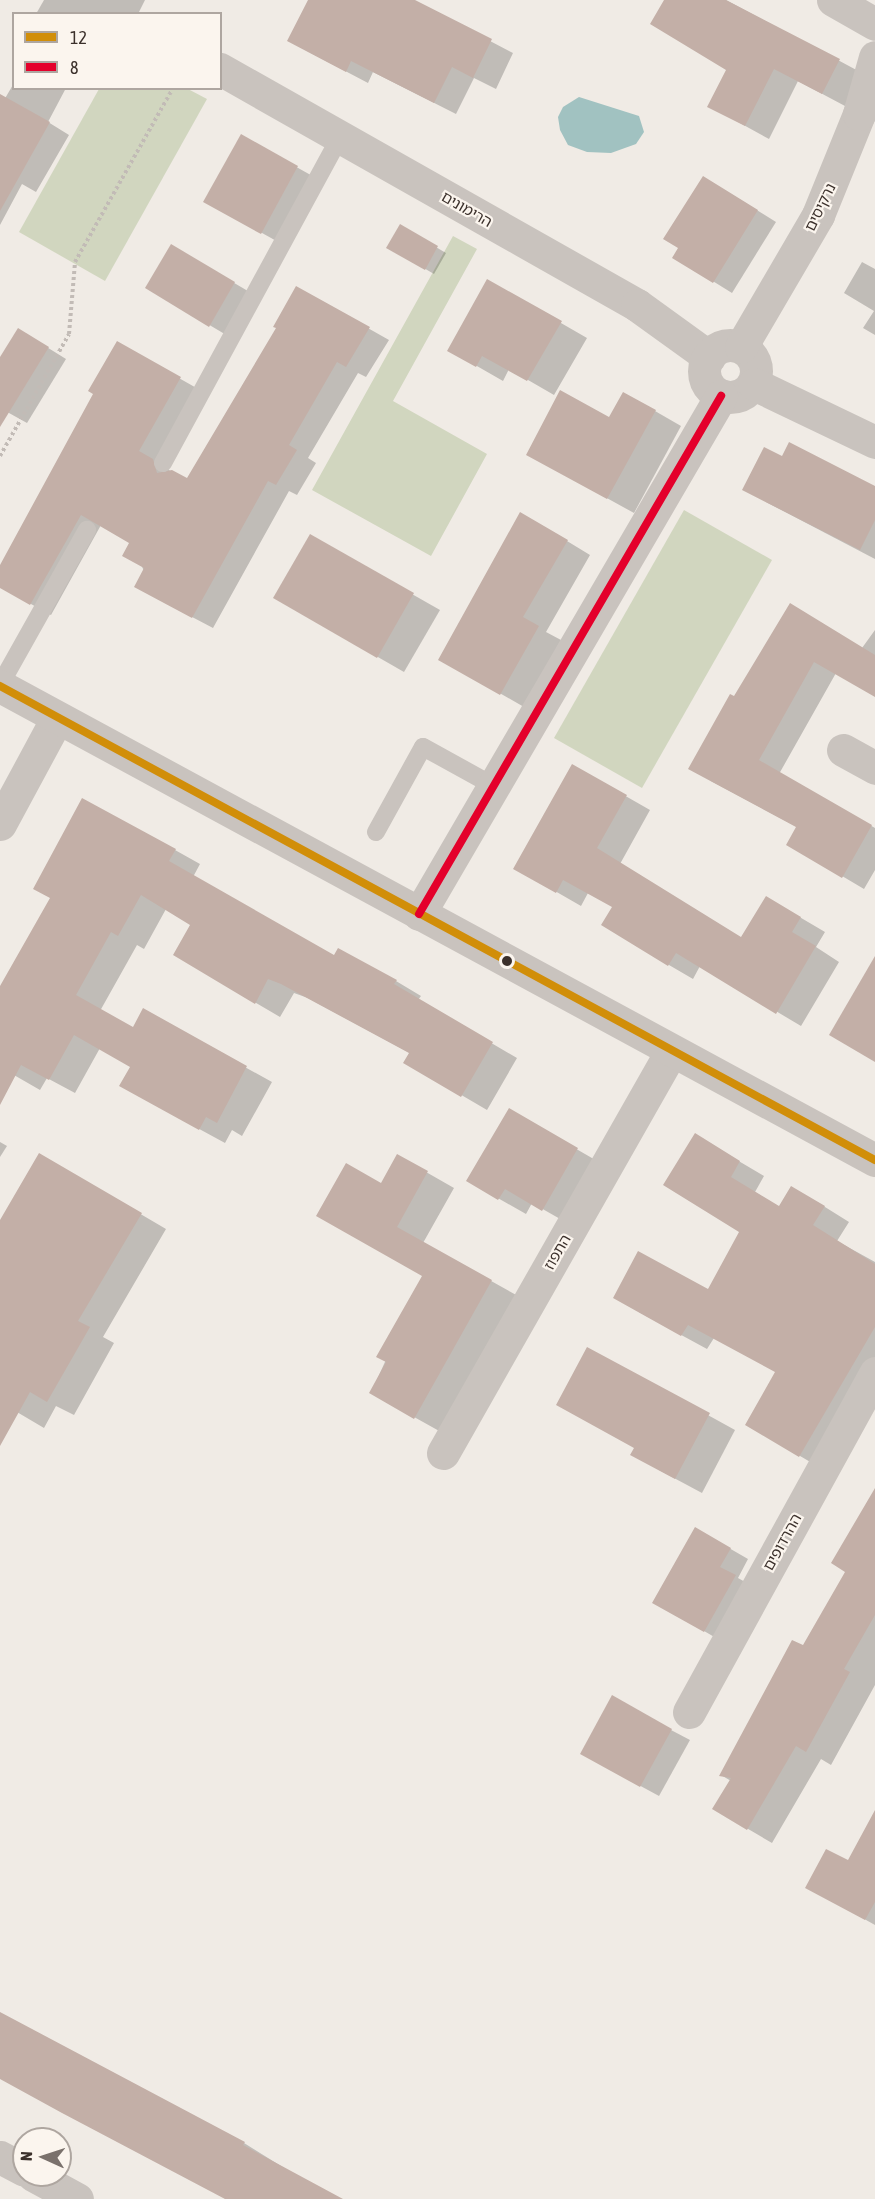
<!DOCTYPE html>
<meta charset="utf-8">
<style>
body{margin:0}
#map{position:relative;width:875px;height:2199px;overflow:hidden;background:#f0ebe5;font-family:"Asap Condensed","Noto Sans Hebrew",sans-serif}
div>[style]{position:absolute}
.green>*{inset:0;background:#d1d6bf}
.water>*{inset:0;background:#a1c2c1}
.shadow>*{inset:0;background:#0003}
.building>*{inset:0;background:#c3afa7}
.path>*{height:4px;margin-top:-2px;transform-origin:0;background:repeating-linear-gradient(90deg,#c2bbb6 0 3px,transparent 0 6px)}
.service>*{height:18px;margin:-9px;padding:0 9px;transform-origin:9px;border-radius:9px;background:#c9c3be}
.minor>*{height:33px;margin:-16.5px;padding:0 16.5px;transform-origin:16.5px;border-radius:16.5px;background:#c9c3be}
.minor>.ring{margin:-16.5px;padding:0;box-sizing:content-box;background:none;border:33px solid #c9c3be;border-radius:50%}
.tertiary>*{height:33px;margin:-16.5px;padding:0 16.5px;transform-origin:16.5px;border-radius:16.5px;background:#c9c3be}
.bus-1>*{height:8px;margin:-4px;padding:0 4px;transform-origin:4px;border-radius:4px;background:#d18e09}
.bus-2>*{height:8px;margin:-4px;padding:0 4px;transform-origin:4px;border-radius:4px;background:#e4002b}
.dots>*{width:16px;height:16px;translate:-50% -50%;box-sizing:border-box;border:3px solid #fbf5ee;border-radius:50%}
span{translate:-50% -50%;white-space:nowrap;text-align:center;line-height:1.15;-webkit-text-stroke:4.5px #fbf5ee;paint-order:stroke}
.street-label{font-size:15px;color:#3b302b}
.legend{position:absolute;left:12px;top:12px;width:210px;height:78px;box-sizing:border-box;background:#fbf5ee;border:2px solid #aea6a0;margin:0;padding:8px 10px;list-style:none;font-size:18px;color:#3b302b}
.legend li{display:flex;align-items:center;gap:12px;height:30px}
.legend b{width:30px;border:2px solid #aea6a0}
.north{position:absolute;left:12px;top:2127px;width:60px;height:60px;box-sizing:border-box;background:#fbf5ee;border:2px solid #aea6a0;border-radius:50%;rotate:273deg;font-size:16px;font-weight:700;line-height:24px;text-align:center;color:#3b302b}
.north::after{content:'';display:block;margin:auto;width:21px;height:27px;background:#7a716c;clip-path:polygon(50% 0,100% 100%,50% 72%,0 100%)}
</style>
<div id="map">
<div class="green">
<div style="clip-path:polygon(99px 89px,188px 89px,207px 99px,105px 281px,19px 232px)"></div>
<div style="clip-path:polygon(453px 236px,477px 249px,393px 401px,487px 454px,431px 556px,312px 490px)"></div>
<div style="clip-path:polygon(684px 510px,772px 560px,642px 788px,554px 738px)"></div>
</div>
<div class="water">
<div style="clip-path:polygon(579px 97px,639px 116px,644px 132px,636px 144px,611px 153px,587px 152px,568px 145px,560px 130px,558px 117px,563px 107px)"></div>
</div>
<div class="shadow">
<div style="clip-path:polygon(44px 0,145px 0,138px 14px,36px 14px)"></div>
<div style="clip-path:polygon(310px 0,412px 0,513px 53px,496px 89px,474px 78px,456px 114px,373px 72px,368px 83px,311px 53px)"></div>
<div style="clip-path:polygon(666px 0,726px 0,862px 73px,845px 106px,798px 81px,769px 139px,709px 106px,728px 70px)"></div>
<div style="clip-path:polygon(14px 83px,14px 88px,66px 88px,48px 122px,69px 135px,36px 192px,22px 184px,0 225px,0 107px)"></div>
<div style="clip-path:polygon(241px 136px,316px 178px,280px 243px,224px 212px)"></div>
<div style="clip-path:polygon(721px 188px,776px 222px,732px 293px,674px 257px)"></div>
<div style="clip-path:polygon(400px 226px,446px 253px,434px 274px,388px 247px)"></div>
<div style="clip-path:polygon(171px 246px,253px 294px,228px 336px,147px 288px)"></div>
<div style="clip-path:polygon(862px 262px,875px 269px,875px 335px,863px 328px,874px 311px,844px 293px)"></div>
<div style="clip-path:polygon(488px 281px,587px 338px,554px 395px,509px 369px,503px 381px,449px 350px)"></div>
<div style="clip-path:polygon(297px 288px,389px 340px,366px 377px,358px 373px,308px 458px,316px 463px,297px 495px,289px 491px,213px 628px,156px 598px,131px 542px,101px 525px,51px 615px,0 587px,0 567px,95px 393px,117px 343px,200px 390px,158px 464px,187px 480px,278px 328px)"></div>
<div style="clip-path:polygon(37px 341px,66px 359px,27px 423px,0 408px,0 360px)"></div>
<div style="clip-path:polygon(655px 411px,681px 426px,634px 513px,554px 469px,610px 419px)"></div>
<div style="clip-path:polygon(783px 458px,875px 489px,875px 559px,766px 502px)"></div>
<div style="clip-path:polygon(544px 527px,590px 555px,546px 632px,561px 640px,524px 707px,440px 659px)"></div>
<div style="clip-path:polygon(310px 536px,440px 610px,404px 672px,275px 598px)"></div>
<div style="clip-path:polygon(790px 605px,862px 648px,875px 630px,875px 695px,836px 673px,779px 774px,875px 828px,875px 870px,864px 889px,788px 844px,797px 827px,711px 781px,734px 698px)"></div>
<div style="clip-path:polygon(573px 766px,650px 810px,620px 864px,742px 939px,791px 912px,825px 932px,816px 947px,839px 962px,801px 1026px,700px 966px,693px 979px,669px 965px,614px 907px,588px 893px,581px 906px,515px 868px)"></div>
<div style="clip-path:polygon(175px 850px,200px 864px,193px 877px,335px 957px,396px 981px,421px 996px,418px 1000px,517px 1058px,487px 1110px,405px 1062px,410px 1053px,308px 998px,294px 993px,280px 1017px,175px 955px,192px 925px,166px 909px,144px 949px,137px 945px,100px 1011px,133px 1029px,144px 1011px,272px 1082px,242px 1136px,232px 1130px,225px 1143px,146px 1100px,132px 1066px,100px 1048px,75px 1093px,47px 1078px,40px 1090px,0 1067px,0 989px)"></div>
<div style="clip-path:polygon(509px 1110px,604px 1165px,569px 1224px,532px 1203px,526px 1214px,468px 1181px)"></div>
<div style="clip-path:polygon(0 1142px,7px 1146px,0 1157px)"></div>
<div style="clip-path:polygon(720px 1150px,764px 1176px,755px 1192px,780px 1208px,817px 1202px,849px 1222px,837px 1241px,875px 1262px,875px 1383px,824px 1470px,747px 1425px,777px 1372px,714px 1338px,707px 1349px,639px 1312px,708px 1291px,741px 1231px)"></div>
<div style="clip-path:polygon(40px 1155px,166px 1229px,103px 1337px,114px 1343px,74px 1415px,56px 1406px,44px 1428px,0 1402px,0 1223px)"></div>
<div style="clip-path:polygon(398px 1156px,454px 1188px,423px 1243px,518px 1296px,441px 1432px,371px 1393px,424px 1275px,318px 1215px,382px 1185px)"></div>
<div style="clip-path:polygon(588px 1349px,735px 1430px,702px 1493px,659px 1470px,636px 1448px)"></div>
<div style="clip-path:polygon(875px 1525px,875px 1685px,831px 1765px,821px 1759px,772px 1843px,714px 1809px,731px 1781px,721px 1775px,803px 1647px)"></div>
<div style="clip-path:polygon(696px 1529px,748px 1559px,738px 1578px,754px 1587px,723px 1642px,654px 1602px)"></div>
<div style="clip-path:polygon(671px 1730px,690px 1740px,659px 1796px,600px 1764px)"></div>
<div style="clip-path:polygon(875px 1812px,875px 1925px,832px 1901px)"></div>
<div style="clip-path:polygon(0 2013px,244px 2143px,334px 2199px,227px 2199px,0 2078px)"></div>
</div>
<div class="building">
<div style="clip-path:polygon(308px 0,415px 0,492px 39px,473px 78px,452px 67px,434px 103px,351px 61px,346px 72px,287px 41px)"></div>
<div style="clip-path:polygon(664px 0,726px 0,840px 59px,822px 94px,774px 69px,745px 126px,707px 107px,726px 70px,650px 24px)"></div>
<div style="clip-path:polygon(0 94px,50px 122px,0 211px)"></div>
<div style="clip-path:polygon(241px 134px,298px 166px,261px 234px,203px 202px)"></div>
<div style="clip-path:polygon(703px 176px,758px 210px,713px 283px,672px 258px,678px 248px,663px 239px)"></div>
<div style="clip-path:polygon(400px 224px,438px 246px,425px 270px,386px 248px)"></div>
<div style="clip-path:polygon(171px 244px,235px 282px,209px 327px,145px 288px)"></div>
<div style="clip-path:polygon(487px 279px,562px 321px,527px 381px,482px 356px,476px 367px,447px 351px)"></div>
<div style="clip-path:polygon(296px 286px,370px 327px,346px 367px,337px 362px,289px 445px,297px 450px,276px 485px,268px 481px,192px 618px,134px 587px,144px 568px,122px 556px,129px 543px,81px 515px,30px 605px,0 588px,0 565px,93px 394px,88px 391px,117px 341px,181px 377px,139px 451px,153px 459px,157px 473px,172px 470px,187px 478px,276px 328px,273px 327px)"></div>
<div style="clip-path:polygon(18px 328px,49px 347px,0 427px,0 357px)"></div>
<div style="clip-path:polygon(560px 390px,609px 417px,623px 392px,656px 410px,607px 499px,526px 455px)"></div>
<div style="clip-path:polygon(789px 442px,875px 486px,875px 520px,860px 550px,742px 490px,764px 447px,782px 456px)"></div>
<div style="clip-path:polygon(520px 512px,568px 540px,523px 617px,539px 626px,500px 695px,438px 660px)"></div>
<div style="clip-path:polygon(310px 534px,414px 593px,377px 658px,273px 598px)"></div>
<div style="clip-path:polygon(790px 603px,875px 655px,875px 697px,814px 662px,759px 760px,872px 825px,842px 878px,786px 845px,796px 827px,688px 769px,730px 694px,734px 696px)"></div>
<div style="clip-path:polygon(572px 764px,627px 795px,597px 848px,741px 937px,766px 896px,801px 917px,792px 932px,816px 946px,776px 1014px,676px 953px,668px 966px,601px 925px,612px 907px,563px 880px,556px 893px,513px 869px)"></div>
<div style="clip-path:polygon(82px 798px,176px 849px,169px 861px,334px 955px,338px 948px,397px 980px,394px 984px,493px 1042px,461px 1097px,403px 1063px,409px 1053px,281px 984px,268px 979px,255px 1004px,173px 955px,190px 925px,141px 895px,118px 936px,111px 932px,76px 995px,133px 1027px,143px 1008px,247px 1066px,217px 1123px,206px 1117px,199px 1130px,119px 1086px,130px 1067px,74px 1035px,49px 1080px,21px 1065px,0 1105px,0 986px,50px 898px,33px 889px)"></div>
<div style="clip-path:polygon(875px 956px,875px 1062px,829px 1035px)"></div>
<div style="clip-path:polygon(509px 1108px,578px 1148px,542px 1211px,505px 1189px,498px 1200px,466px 1181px)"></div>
<div style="clip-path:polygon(695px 1133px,740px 1161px,731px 1177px,779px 1206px,791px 1186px,825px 1206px,813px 1225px,875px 1264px,875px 1327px,799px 1457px,745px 1425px,775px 1372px,688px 1325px,681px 1336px,613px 1298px,638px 1251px,708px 1289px,739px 1232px,663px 1185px)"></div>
<div style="clip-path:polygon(39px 1153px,142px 1213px,78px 1321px,90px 1327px,47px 1402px,30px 1392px,0 1446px,0 1220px)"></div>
<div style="clip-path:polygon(397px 1154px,428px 1171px,397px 1227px,492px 1280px,414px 1419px,369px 1393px,386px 1362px,376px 1357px,422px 1276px,316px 1216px,346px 1163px,381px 1183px)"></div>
<div style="clip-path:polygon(587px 1347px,710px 1413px,675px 1479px,630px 1455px,634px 1448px,556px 1405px)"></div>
<div style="clip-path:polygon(875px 1488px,875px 1615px,844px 1669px,850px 1672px,806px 1752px,796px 1746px,747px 1830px,712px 1809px,731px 1778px,719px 1776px,792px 1640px,803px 1645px,845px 1572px,831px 1563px)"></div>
<div style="clip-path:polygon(695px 1527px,731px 1548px,720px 1567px,736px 1575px,704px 1632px,652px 1603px)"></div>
<div style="clip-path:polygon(612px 1695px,672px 1729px,640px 1787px,580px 1754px)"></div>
<div style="clip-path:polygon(875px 1810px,875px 1902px,865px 1920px,805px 1888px,826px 1849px,848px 1860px)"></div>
<div style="clip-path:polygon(0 2012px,245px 2142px,243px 2145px,343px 2199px,225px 2199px,62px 2113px,0 2079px)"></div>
</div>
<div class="path">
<div style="left:0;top:456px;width:140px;rotate:-60.5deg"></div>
<div style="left:69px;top:334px;width:72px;rotate:-85.2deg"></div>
<div style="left:75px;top:262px;width:200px;rotate:-60.6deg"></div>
</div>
<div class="service">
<div style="left:163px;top:463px;width:371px;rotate:-61.5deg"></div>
<div style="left:0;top:685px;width:178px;rotate:-60.7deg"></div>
<div style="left:376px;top:832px;width:97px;rotate:-61.1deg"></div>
<div style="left:423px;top:747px;width:81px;rotate:28.8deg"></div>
</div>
<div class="minor">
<div style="left:833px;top:0;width:48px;rotate:29.7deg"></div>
<div style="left:220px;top:69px;width:479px;rotate:29.5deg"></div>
<div style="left:637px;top:305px;width:89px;rotate:35.8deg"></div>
<div class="ring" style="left:704px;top:345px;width:19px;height:19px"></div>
<div style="left:741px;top:347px;width:153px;rotate:-59.7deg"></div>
<div style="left:818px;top:215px;width:109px;rotate:-67.9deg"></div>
<div style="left:859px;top:114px;width:59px;rotate:-74.3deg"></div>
<div style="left:754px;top:384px;width:134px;rotate:25.6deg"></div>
<div style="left:843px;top:750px;width:37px;rotate:29deg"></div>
<div style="left:0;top:824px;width:120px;rotate:-61.7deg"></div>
<div style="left:419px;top:914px;width:600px;rotate:-59.76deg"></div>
<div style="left:443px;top:1453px;width:462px;rotate:-60.4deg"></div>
<div style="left:689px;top:1712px;width:387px;rotate:-61.2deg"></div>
<div style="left:0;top:2157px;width:27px;rotate:28deg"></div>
<div style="left:33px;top:2175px;width:50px;rotate:28.6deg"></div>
</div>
<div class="tertiary">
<div style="left:0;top:686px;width:995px;rotate:28.45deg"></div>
</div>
<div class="bus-1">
<div style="left:0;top:686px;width:995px;rotate:28.45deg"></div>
</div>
<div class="bus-2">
<div style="left:419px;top:914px;width:600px;rotate:-59.76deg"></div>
</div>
<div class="dots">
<div style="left:507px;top:961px;background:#3b302b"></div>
</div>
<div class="street-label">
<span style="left:820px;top:207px;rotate:-64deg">נרקיסים</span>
<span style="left:467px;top:209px;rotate:30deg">הרימונים</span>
<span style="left:557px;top:1252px;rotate:-60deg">התפוז</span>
<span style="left:782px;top:1542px;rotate:-61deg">ההרדופים</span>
</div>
<ul class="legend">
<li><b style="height:8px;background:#d18e09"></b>12</li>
<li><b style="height:8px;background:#e4002b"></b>8</li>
</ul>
<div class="north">N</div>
</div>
